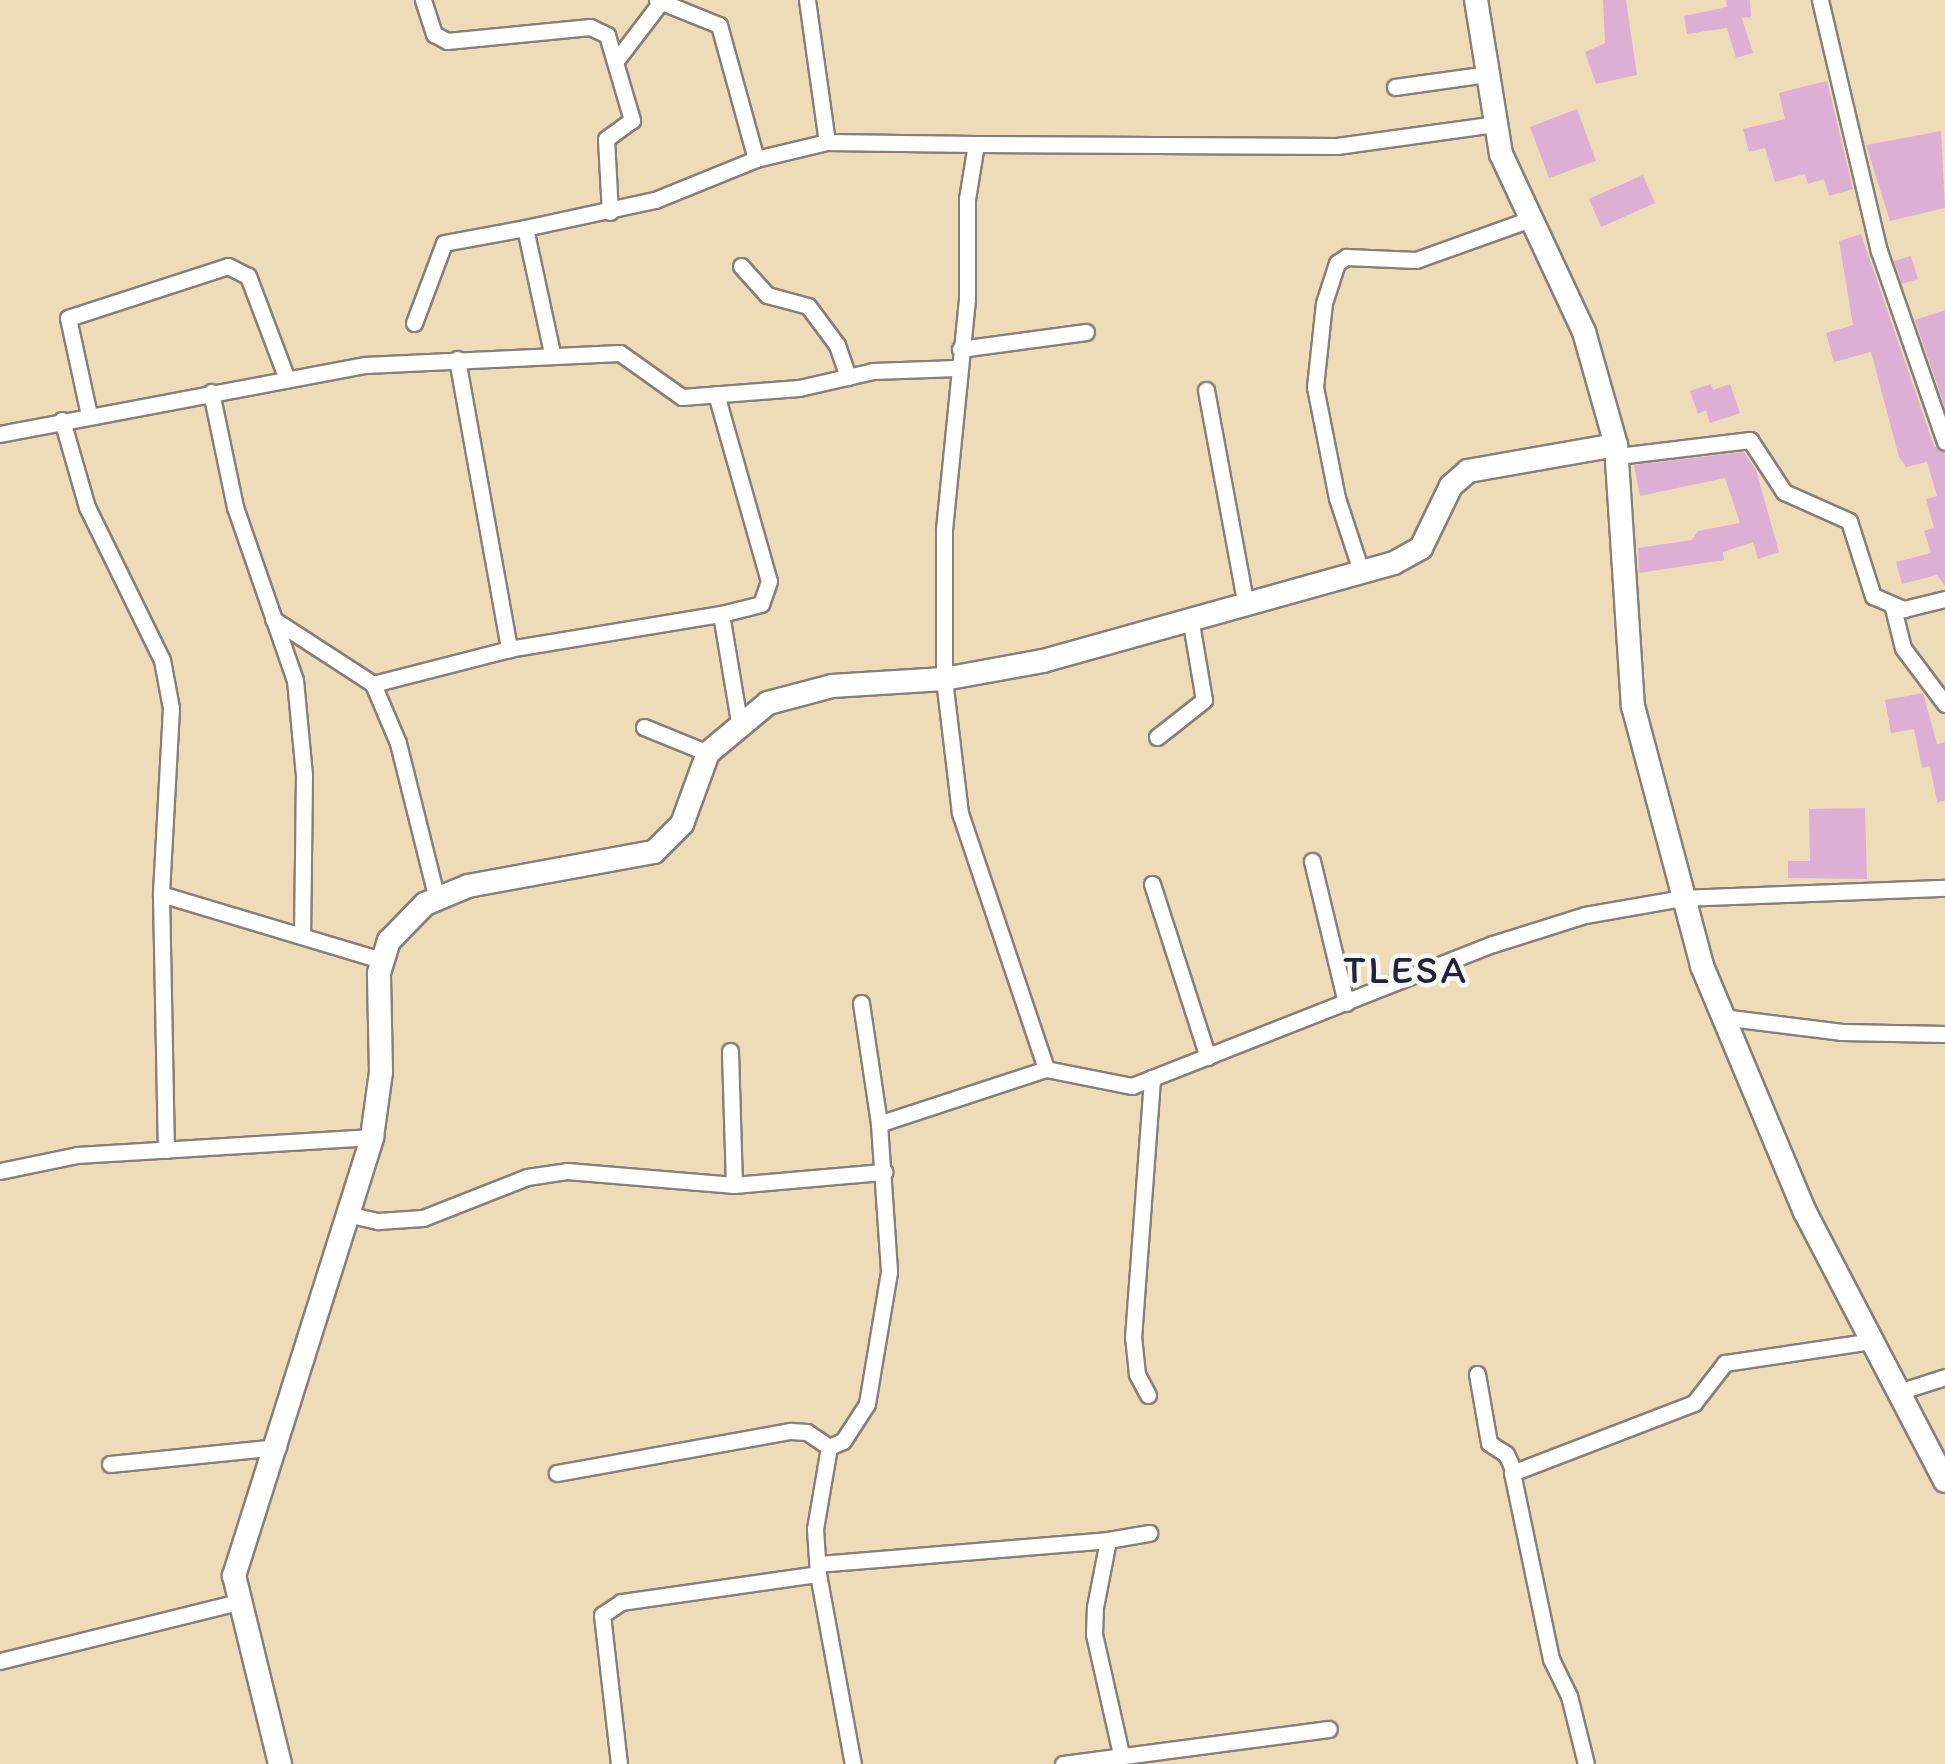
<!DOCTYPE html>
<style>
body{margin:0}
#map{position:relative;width:1945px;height:1764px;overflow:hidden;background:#eedcb9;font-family:Itim,sans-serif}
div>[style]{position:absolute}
.building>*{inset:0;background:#deafd5}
.roads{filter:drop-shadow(2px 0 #887f7a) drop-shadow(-2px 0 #887f7a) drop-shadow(0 2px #887f7a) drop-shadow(0 -2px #887f7a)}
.street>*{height:15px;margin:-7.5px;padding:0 7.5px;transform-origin:7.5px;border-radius:7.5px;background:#fff}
.secondary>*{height:22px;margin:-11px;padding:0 11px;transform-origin:11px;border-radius:11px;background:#fff}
span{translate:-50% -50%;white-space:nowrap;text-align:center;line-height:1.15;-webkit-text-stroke:9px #f6f6f2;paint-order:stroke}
.quarter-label{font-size:40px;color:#22223b;letter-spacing:2.5px}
</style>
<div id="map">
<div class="building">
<div style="clip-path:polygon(1603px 0,1626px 0,1637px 75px,1596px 84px,1585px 52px,1605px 43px)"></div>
<div style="clip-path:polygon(1726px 0,1750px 0,1751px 17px,1742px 18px,1753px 53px,1736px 58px,1727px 28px,1687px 34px,1684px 16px,1727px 7px)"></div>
<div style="clip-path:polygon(1827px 81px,1853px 189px,1829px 196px,1824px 179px,1808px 184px,1805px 174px,1775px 182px,1765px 148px,1749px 152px,1743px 129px,1785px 119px,1779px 93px)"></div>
<div style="clip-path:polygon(1577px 109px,1596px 161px,1549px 178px,1530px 127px)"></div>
<div style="clip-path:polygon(1941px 131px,1945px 208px,1890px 221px,1866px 145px)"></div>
<div style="clip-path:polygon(1643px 175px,1655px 203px,1601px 227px,1589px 199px)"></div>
<div style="clip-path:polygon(1861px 234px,1934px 446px,1945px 453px,1945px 586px,1937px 575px,1902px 584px,1896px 562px,1931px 553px,1924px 531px,1934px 528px,1926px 499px,1937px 496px,1927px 462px,1906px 467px,1899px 457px,1871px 352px,1834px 362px,1826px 333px,1853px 325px,1839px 241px)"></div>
<div style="clip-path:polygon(1911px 256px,1918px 279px,1902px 284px,1894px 261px)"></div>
<div style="clip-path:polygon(1945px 310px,1945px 408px,1915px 320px)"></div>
<div style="clip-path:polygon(1711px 384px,1713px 390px,1730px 384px,1740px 413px,1710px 423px,1706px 410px,1698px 414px,1690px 391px)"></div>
<div style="clip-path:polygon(1744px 452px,1756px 470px,1779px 552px,1758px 559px,1753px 542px,1723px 552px,1724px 560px,1639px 573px,1638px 548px,1692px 540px,1698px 531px,1740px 523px,1725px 478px,1640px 496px,1634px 465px)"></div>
<div style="clip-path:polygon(1923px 693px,1937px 744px,1945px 742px,1945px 801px,1937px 802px,1930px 766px,1922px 768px,1914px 729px,1891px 733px,1885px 700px)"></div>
<div style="clip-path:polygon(1865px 808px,1867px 879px,1788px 878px,1788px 861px,1810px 861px,1809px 809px)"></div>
</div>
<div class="roads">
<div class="street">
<div style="left:423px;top:0;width:36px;rotate:72deg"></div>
<div style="left:434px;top:34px;width:15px;rotate:28deg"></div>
<div style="left:447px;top:41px;width:144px;rotate:-5.6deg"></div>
<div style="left:590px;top:27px;width:19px;rotate:25deg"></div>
<div style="left:607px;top:35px;width:89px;rotate:73.6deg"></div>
<div style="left:632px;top:120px;width:32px;rotate:144deg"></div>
<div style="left:606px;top:139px;width:73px;rotate:86.9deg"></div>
<div style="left:657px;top:0;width:67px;rotate:22deg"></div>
<div style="left:719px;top:25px;width:139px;rotate:74.6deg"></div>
<div style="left:807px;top:0;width:143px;rotate:82deg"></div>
<div style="left:1820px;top:0;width:258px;rotate:76.8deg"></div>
<div style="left:1879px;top:251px;width:202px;rotate:70.9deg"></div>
<div style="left:618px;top:58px;width:69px;rotate:-52.6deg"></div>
<div style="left:1395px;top:87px;width:94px;rotate:-8deg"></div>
<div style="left:976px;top:144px;width:361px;rotate:0.3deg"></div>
<div style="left:1337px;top:146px;width:161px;rotate:-7.9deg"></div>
<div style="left:741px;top:266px;width:39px;rotate:48deg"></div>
<div style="left:767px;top:295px;width:42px;rotate:15deg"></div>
<div style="left:808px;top:306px;width:49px;rotate:53.4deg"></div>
<div style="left:837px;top:345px;width:34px;rotate:71deg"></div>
<div style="left:414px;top:323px;width:85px;rotate:-69.4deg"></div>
<div style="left:444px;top:243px;width:82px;rotate:-10.5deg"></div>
<div style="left:960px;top:349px;width:127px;rotate:-7.7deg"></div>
<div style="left:552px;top:353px;width:128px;rotate:-102.2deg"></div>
<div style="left:525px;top:228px;width:133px;rotate:-12.2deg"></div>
<div style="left:655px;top:200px;width:109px;rotate:-22.1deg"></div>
<div style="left:756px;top:159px;width:73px;rotate:-13.5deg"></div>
<div style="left:827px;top:142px;width:149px;rotate:0.8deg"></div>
<div style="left:976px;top:144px;width:56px;rotate:99.3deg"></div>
<div style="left:967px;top:199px;width:100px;rotate:90deg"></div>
<div style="left:967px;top:299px;width:233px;rotate:95.7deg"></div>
<div style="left:944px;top:531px;width:148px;rotate:90deg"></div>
<div style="left:944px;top:679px;width:135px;rotate:83.2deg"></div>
<div style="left:960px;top:813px;width:270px;rotate:71.4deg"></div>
<div style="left:1046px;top:1069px;width:176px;rotate:161.8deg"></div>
<div style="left:879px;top:1124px;width:148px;rotate:86.1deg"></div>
<div style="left:889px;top:1272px;width:134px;rotate:99.5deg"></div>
<div style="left:867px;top:1404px;width:44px;rotate:123deg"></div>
<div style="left:843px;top:1441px;width:15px;rotate:157deg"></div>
<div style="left:829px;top:1447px;width:27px;rotate:-146deg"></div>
<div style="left:807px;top:1432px;width:17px;rotate:-177deg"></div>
<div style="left:790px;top:1431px;width:237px;rotate:169.8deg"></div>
<div style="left:457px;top:359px;width:295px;rotate:79.8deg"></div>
<div style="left:1206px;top:390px;width:215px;rotate:79.5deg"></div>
<div style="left:211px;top:392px;width:117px;rotate:78.2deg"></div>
<div style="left:235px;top:507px;width:183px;rotate:70.9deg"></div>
<div style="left:295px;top:680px;width:95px;rotate:84.6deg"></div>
<div style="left:304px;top:775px;width:161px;rotate:90.7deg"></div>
<div style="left:716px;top:394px;width:194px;rotate:74.2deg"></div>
<div style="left:769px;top:581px;width:24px;rotate:109deg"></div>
<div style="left:761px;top:604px;width:41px;rotate:166deg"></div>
<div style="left:89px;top:415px;width:99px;rotate:-102.2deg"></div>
<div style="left:68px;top:318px;width:168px;rotate:-18deg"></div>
<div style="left:228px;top:266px;width:22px;rotate:27deg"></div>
<div style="left:248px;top:276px;width:110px;rotate:69.3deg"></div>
<div style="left:62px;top:420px;width:91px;rotate:74deg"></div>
<div style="left:87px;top:507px;width:170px;rotate:63.9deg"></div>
<div style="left:162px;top:660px;width:49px;rotate:79.4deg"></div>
<div style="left:171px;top:708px;width:186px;rotate:93.1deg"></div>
<div style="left:161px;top:894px;width:256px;rotate:88.9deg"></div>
<div style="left:0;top:434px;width:371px;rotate:-10.7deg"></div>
<div style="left:365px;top:365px;width:255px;rotate:-2.7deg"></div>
<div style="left:620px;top:353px;width:76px;rotate:35.4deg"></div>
<div style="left:682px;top:397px;width:117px;rotate:-4.4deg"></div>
<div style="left:799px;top:388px;width:76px;rotate:-12.9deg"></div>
<div style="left:873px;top:371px;width:84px;rotate:-2deg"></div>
<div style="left:1618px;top:456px;width:133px;rotate:-6.9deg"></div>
<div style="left:1750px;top:440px;width:62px;rotate:56.8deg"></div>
<div style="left:1784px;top:492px;width:71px;rotate:24deg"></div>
<div style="left:1849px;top:521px;width:79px;rotate:72.3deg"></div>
<div style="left:1873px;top:596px;width:34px;rotate:23deg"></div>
<div style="left:1904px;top:609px;width:42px;rotate:-13.7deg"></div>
<div style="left:1361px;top:571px;width:77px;rotate:-108.2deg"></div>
<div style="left:1337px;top:498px;width:113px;rotate:-101.2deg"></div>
<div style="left:1315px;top:387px;width:84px;rotate:-83.9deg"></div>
<div style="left:1324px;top:303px;width:42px;rotate:-72deg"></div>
<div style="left:1337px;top:263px;width:11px;rotate:-34deg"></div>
<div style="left:1346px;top:257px;width:70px;rotate:2.5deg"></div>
<div style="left:1416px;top:260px;width:119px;rotate:-19.7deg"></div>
<div style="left:1893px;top:608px;width:41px;rotate:76deg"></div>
<div style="left:1903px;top:648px;width:70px;rotate:53.1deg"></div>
<div style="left:273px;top:619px;width:119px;rotate:33deg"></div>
<div style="left:373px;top:684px;width:140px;rotate:-14.4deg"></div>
<div style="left:509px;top:649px;width:215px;rotate:-9.4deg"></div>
<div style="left:721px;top:614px;width:109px;rotate:80.5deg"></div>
<div style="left:373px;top:684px;width:64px;rotate:67deg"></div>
<div style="left:398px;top:743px;width:161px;rotate:76deg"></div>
<div style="left:644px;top:727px;width:69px;rotate:22.1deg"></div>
<div style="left:1157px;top:737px;width:60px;rotate:-38.2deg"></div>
<div style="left:1204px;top:700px;width:84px;rotate:-99.6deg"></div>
<div style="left:1312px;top:861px;width:146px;rotate:76.5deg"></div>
<div style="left:1152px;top:884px;width:182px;rotate:72.1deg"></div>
<div style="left:161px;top:894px;width:230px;rotate:16.7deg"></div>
<div style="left:861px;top:1003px;width:122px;rotate:81.5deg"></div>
<div style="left:1722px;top:1017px;width:121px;rotate:7.1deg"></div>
<div style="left:1842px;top:1032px;width:103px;rotate:1.1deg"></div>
<div style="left:730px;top:1051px;width:134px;rotate:88.3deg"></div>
<div style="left:1046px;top:1069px;width:88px;rotate:11.2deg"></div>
<div style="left:1132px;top:1086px;width:388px;rotate:-21.5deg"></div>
<div style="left:1493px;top:944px;width:96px;rotate:-17.5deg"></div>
<div style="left:1585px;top:915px;width:98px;rotate:-9.9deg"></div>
<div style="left:1682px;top:898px;width:263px;rotate:-2.2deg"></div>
<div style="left:0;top:1171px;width:79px;rotate:-11.7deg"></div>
<div style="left:77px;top:1155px;width:296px;rotate:-3.5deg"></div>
<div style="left:351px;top:1215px;width:28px;rotate:13deg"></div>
<div style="left:378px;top:1221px;width:45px;rotate:-3.8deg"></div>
<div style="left:423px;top:1218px;width:112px;rotate:-21.5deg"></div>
<div style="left:527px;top:1177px;width:40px;rotate:-8.5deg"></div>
<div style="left:567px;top:1171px;width:168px;rotate:4.8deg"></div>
<div style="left:734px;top:1185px;width:151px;rotate:-5deg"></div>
<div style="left:1477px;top:1374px;width:70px;rotate:80.1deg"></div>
<div style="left:1489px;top:1443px;width:20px;rotate:33deg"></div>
<div style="left:1506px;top:1454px;width:19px;rotate:65deg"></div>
<div style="left:1898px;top:1392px;width:49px;rotate:-17.7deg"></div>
<div style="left:1148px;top:1395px;width:24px;rotate:-118deg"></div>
<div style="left:1137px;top:1374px;width:36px;rotate:-96deg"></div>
<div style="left:1133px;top:1338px;width:261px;rotate:-85.8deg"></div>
<div style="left:829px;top:1447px;width:83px;rotate:99.7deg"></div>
<div style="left:815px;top:1529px;width:45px;rotate:86.2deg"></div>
<div style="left:818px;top:1574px;width:193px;rotate:79.6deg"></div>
<div style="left:110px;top:1464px;width:169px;rotate:-5.8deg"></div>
<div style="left:818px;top:1564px;width:291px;rotate:-4.7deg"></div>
<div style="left:0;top:1661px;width:242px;rotate:-13.9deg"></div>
<div style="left:1121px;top:1754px;width:123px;rotate:-102.7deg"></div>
<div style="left:1094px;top:1634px;width:27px;rotate:-88deg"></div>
<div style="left:1095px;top:1607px;width:68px;rotate:-79deg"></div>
<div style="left:1108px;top:1540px;width:42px;rotate:-9.7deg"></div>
<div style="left:619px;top:1764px;width:150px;rotate:-96.5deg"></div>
<div style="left:602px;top:1615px;width:23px;rotate:-34deg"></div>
<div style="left:621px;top:1602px;width:199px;rotate:-8.1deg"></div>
<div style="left:1063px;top:1764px;width:268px;rotate:-7.5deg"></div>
<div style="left:1586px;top:1764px;width:70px;rotate:-104deg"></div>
<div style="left:1569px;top:1696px;width:41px;rotate:-115.9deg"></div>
<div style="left:1551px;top:1659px;width:190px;rotate:-101.8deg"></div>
<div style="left:1512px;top:1473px;width:195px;rotate:-21deg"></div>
<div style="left:1694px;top:1403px;width:51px;rotate:-52.2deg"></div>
<div style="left:1725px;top:1363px;width:149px;rotate:-8.5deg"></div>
</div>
<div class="secondary">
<div style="left:1616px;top:445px;width:262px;rotate:86.3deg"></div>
<div style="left:1633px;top:706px;width:269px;rotate:75.1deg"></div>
<div style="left:1702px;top:966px;width:267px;rotate:67.3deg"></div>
<div style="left:1805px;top:1212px;width:303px;rotate:62.5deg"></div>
<div style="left:280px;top:1764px;width:194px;rotate:-103.7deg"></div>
<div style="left:234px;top:1576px;width:460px;rotate:-72.5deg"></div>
<div style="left:372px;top:1137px;width:66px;rotate:-82.1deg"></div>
<div style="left:381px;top:1072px;width:99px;rotate:-91.2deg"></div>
<div style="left:379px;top:973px;width:34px;rotate:-73deg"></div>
<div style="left:389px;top:941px;width:52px;rotate:-45.8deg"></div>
<div style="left:425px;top:904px;width:47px;rotate:-22.7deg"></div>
<div style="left:468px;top:886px;width:189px;rotate:-10.4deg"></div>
<div style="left:654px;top:852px;width:40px;rotate:-45deg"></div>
<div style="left:682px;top:824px;width:76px;rotate:-69.9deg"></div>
<div style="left:708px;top:753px;width:78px;rotate:-39.8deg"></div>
<div style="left:768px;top:703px;width:66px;rotate:-14.9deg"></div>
<div style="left:832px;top:686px;width:112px;rotate:-3.6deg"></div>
<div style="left:944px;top:679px;width:101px;rotate:-10.3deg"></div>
<div style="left:1043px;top:661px;width:364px;rotate:-15.6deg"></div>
<div style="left:1394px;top:563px;width:31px;rotate:-29deg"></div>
<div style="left:1421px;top:548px;width:69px;rotate:-64.2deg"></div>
<div style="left:1451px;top:486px;width:23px;rotate:-41deg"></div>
<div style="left:1468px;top:471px;width:150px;rotate:-10deg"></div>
<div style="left:1616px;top:445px;width:117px;rotate:-105.8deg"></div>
<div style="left:1584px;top:332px;width:196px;rotate:-115deg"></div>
<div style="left:1501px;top:154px;width:156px;rotate:-99.2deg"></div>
</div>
</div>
<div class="quarter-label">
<span style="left:1406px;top:969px">TLESA</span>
</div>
</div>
